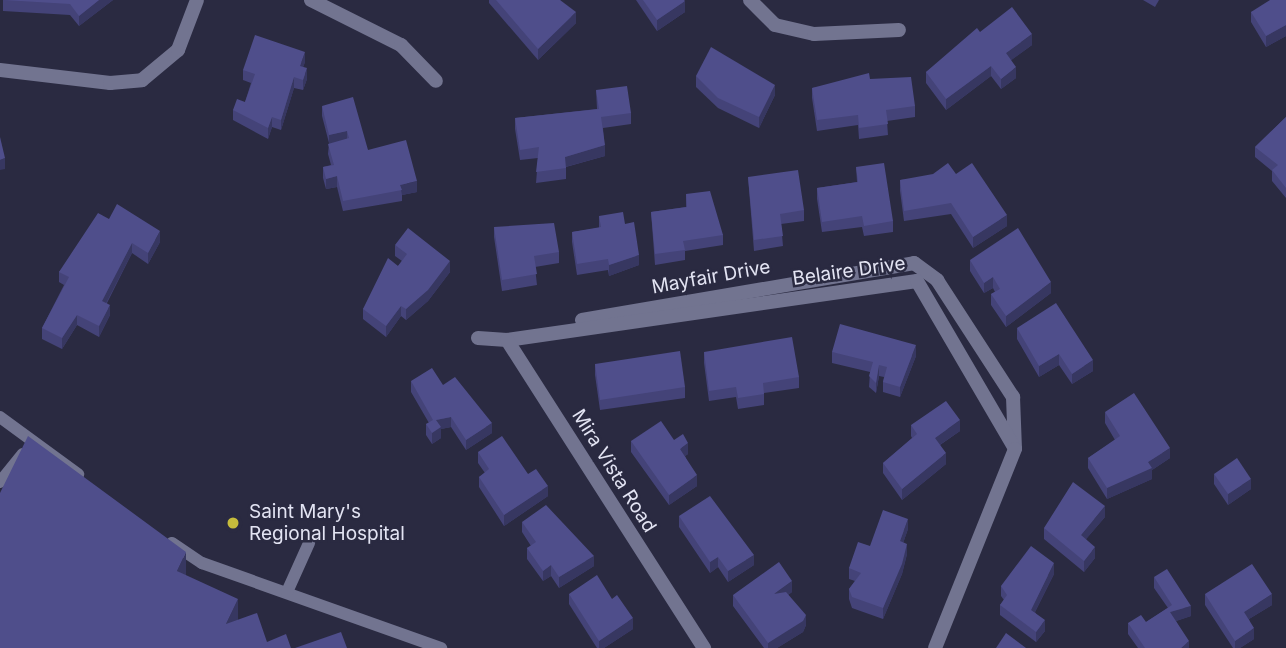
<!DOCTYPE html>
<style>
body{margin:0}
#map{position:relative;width:1286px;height:648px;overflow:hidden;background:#2a2a41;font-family:Inter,sans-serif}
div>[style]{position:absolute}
.service>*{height:12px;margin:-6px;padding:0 6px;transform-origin:6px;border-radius:6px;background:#727490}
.minor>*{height:14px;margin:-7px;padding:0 7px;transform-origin:7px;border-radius:7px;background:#727490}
.wall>*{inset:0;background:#444378}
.shaded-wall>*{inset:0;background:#373761}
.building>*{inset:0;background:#4f4e8b}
.dots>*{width:19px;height:19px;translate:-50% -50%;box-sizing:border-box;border:4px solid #2a2a41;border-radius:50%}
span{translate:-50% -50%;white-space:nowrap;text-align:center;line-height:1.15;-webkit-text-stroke:5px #2a2a41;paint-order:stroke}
.street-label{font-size:19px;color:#e3e4f3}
.poi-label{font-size:19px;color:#e3e4f3}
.left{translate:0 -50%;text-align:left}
</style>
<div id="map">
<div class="service">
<div style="left:0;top:417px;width:97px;rotate:36.2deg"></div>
<div style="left:0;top:482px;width:36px;rotate:-51deg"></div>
<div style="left:172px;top:543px;width:36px;rotate:34deg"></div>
<div style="left:202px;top:563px;width:254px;rotate:19.6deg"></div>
<div style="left:287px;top:592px;width:54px;rotate:-65.8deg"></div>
</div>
<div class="minor">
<div style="left:311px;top:0;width:101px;rotate:26.6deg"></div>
<div style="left:401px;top:45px;width:50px;rotate:45.8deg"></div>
<div style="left:750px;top:0;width:35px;rotate:45deg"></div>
<div style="left:775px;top:25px;width:40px;rotate:13deg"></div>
<div style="left:814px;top:34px;width:85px;rotate:-2.7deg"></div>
<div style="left:0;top:70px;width:111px;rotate:6.7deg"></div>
<div style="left:110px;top:83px;width:32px;rotate:-5deg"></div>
<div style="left:142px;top:80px;width:47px;rotate:-39.8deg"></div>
<div style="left:178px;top:50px;width:53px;rotate:-69.2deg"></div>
<div style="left:582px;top:320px;width:337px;rotate:-9.7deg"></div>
<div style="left:914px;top:263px;width:29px;rotate:36deg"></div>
<div style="left:937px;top:280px;width:140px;rotate:57deg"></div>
<div style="left:1013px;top:397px;width:51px;rotate:87.8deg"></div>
<div style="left:478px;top:338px;width:29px;rotate:4deg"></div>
<div style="left:507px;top:340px;width:414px;rotate:-8.2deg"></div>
<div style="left:917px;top:281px;width:194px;rotate:59.7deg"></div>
<div style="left:1015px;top:449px;width:214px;rotate:111.9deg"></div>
<div style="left:507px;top:340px;width:366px;rotate:57.4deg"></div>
</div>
<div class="wall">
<div style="clip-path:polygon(3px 0,113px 0,79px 26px,70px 15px,3px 11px)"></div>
<div style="clip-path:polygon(489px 0,560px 0,576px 23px,538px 60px,489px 3px)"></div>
<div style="clip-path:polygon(636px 0,684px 0,685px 12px,657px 31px)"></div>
<div style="clip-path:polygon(1143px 0,1159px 0,1155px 7px)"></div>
<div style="clip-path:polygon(1286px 0,1286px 36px,1266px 47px,1251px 22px,1251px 12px)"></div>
<div style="clip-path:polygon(980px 32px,1032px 45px,1011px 60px,1016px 78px,1001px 89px,991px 76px,946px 110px,926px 83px,926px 72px)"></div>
<div style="clip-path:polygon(305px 62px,303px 67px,307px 79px,303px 90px,294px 88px,281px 130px,272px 127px,268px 139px,233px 120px,233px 110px,245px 102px,251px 83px,243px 80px,243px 70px)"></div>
<div style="clip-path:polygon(696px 76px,775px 95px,759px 128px,718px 108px,696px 87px)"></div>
<div style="clip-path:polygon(870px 79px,915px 106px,915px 117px,887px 121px,888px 135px,859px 139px,858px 125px,817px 131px,812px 98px,812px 88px)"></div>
<div style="clip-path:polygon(596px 90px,631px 113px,631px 124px,603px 128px,605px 156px,566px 167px,566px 179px,536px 183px,538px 158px,520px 160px,515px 129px,515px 118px,597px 109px)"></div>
<div style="clip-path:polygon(322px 106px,368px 150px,417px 192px,402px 195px,402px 201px,343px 211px,337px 187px,326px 189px,323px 178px,323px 167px,331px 165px,328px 154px,329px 143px,322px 116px)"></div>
<div style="clip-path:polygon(1286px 117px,1286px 198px,1272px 181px,1272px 171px,1255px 157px,1255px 147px)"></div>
<div style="clip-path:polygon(856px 167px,893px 221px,893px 232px,864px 236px,862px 227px,822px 232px,817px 199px,817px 188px,857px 182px)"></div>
<div style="clip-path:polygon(956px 174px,1007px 226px,973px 248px,951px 214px,904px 221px,900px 191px,900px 180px)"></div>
<div style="clip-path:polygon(748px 177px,804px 210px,804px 221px,781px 224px,783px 246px,754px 251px)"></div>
<div style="clip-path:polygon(686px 194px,723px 235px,723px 245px,685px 251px,685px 260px,655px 265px,651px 212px,686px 207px)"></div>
<div style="clip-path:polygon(599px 216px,625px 224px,639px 265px,609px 276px,608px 270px,577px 275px,572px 242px,572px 232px,599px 228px)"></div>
<div style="clip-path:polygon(109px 219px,160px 242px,148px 264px,132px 253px,107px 303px,110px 315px,99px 337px,77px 325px,62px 349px,42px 339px,42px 328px,64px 285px,59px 282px,59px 272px)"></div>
<div style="clip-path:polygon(494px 227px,559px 252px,559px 263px,535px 267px,537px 285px,502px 291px,494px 237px)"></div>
<div style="clip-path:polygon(395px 245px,450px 272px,428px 301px,406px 320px,401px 316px,386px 337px,363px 319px,363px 309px,402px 261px,395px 256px)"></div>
<div style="clip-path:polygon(970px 260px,1051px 293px,1006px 327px,991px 305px,991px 294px,995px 292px,993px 288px,984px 293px,970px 271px)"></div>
<div style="clip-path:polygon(1017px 328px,1093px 371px,1072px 384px,1059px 365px,1039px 377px,1017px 339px)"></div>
<div style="clip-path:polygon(704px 352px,799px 377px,799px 388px,764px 393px,764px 405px,738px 409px,736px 397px,709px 401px,704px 363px)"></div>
<div style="clip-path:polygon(832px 352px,916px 356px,900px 397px,883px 392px,883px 382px,884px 377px,879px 376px,876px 393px,869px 387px,870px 372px,832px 363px)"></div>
<div style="clip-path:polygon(595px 364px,685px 387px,685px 398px,600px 410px,595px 375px)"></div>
<div style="clip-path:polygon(411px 381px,443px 385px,492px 433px,466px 450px,451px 427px,441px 429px,441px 438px,432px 444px,426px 435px,426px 424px,429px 423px,411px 392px)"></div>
<div style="clip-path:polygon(1105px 412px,1170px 458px,1152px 470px,1152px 479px,1107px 499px,1088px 468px,1088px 458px,1115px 440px,1105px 423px)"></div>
<div style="clip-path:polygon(911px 425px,960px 431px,940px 445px,946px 464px,902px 500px,883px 473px,883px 463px,912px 438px,911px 436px)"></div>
<div style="clip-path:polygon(674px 440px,688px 454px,685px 456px,697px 486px,669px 505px,631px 452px,631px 441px)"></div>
<div style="clip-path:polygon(478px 452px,528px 474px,548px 496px,504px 526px,479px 487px,479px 477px,485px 473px,478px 463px)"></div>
<div style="clip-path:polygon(1214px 474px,1251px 489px,1228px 505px,1214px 484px)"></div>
<div style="clip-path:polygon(679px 516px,754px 565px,728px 582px,718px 567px,710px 573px,679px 527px)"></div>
<div style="clip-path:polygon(1105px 517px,1086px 539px,1095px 558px,1084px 572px,1044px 539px,1044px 528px)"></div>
<div style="clip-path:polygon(522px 522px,594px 566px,559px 588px,551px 576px,543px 581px,527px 559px,527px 548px,531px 546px,522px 532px)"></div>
<div style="clip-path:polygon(908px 529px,903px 543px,907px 554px,902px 574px,883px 619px,852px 608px,849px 599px,849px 589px,855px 581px,849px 579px,849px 568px,870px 546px)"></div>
<div style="clip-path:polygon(1054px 574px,1035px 612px,1045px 631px,1036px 642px,1000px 615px,1000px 605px,1004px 600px,1001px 596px,1001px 586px)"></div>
<div style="clip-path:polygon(1154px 577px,1191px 616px,1176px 621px,1189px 648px,1138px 648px,1128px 634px,1128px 623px,1146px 622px,1168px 608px,1154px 588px)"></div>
<div style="clip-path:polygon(792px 592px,788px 595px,806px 625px,803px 632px,777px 648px,764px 648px,733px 606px,733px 595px)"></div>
<div style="clip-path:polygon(569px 594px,612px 599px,633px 629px,604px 648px,597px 648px,569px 604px)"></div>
<div style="clip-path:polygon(1205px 594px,1272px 605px,1249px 619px,1254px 639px,1240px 648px,1233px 648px,1205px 605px)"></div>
</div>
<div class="shaded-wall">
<div style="clip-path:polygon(99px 0,113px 0,79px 26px,79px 16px)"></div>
<div style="clip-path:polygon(685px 1px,685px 12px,657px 31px,657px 20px)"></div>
<div style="clip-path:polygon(576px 12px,576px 23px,538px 60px,538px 49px)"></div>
<div style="clip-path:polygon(1286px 25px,1286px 36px,1266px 47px,1266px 36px)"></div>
<div style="clip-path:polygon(1032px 34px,1032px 45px,1006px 64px,1006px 53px)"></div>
<div style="clip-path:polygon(305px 52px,305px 62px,300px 76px,300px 66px)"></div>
<div style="clip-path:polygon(991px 66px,991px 76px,946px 110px,946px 99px)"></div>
<div style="clip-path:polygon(1016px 67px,1016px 78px,1001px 89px,1001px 79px)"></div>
<div style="clip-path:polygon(307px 68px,307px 79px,303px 90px,303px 80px)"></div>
<div style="clip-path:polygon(294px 77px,294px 88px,281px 130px,281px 120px)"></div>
<div style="clip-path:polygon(775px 85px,775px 95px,759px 128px,759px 117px)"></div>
<div style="clip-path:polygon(272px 117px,272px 127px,268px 139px,268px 128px)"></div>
<div style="clip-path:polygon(347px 131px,347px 141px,329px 146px,329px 135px)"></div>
<div style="clip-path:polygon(605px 145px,605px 156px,565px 167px,565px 157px)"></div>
<div style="clip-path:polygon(5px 158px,5px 169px,0 170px,0 160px)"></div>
<div style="clip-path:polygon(337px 176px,337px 187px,326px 189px,326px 179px)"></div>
<div style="clip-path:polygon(417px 181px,417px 192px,402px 195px,400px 185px)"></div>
<div style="clip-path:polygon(1007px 215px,1007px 226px,973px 248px,973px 237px)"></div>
<div style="clip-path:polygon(160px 231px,160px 242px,148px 264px,148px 253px)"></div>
<div style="clip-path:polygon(132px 243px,132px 253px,102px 311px,102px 301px)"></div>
<div style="clip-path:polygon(639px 255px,639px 265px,609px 276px,609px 265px)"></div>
<div style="clip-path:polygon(450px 261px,450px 272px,428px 301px,406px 320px,406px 309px)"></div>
<div style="clip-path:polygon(993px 277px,993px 288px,984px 293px,984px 283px)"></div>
<div style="clip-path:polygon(1051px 282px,1051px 293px,1006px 327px,1006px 316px)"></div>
<div style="clip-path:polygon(110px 305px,110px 315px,99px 337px,99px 326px)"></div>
<div style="clip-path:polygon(401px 306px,401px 316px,386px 337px,386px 326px)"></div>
<div style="clip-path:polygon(77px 315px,77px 325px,62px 349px,62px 338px)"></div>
<div style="clip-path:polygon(916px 345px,916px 356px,900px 397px,900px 387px)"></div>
<div style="clip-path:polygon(1059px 354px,1059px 365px,1039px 377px,1039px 366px)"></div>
<div style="clip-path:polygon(1093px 360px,1093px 371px,1072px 384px,1072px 374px)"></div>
<div style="clip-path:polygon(879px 365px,879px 376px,876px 393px,876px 383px)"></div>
<div style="clip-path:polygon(451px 417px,451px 427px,441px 429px,441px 438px,432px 444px,432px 433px,436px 420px)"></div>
<div style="clip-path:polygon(960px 420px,960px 431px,935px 448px,935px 438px)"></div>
<div style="clip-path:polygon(492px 423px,492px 433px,466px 450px,466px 440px)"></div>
<div style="clip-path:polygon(688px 443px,688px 454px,680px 460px,680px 449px)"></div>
<div style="clip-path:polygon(1170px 448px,1170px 458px,1152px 470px,1152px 479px,1107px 499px,1107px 488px)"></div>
<div style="clip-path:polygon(946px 453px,946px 464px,902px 500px,902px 489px)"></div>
<div style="clip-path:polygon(697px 475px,697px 486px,669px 505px,669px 495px)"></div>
<div style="clip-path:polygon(1251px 479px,1251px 489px,1228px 505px,1228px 494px)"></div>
<div style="clip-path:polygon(548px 486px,548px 496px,504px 526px,504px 515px)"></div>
<div style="clip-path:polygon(1105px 506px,1105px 517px,1081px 545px,1081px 535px)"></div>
<div style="clip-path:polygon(908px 519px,908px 529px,900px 552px,900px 541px)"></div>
<div style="clip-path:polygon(907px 544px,907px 554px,902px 574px,883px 619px,883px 608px)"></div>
<div style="clip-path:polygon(1095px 547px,1095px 558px,1084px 572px,1084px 561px)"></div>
<div style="clip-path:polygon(186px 552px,186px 577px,177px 571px)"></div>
<div style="clip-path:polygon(754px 555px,754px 565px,728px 582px,728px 571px)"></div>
<div style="clip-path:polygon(594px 556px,594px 566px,559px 588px,559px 577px)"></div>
<div style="clip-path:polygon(718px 557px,718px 567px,710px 573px,710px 562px)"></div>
<div style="clip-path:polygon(1054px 563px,1054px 574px,1031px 620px,1031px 610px)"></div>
<div style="clip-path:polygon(551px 565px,551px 576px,543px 581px,543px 571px)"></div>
<div style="clip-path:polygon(792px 581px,792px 592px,774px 605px,774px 594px)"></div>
<div style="clip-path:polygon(1272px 594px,1272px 605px,1244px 622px,1244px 612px)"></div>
<div style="clip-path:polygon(238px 599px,238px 625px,226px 624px)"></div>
<div style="clip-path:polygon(1191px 606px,1191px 616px,1170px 623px,1170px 612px)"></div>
<div style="clip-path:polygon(806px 615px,806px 625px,803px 632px,777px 648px,768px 648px,768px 643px)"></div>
<div style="clip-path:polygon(633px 618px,633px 629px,604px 648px,599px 648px,599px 641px)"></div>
<div style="clip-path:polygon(1045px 620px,1045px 631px,1036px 642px,1036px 632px)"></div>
<div style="clip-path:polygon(1254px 628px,1254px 639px,1240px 648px,1235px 648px,1235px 641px)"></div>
<div style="clip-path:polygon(1189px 641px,1189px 648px,1181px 648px)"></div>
</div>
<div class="building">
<div style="clip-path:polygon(4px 0,99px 0,79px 16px,70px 4px)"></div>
<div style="clip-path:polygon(496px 0,560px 0,576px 12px,538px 49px)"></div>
<div style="clip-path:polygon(643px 0,684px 0,685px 1px,657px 20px)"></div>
<div style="clip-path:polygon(1270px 0,1286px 0,1286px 25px,1266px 36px,1251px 12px)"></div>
<div style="clip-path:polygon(1012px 7px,1032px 34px,1006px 53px,1016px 67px,1001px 79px,991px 66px,946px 99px,926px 72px,977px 28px,980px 32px)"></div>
<div style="clip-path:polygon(255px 35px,305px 52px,300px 66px,307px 68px,303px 80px,294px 77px,281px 120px,272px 117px,268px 128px,233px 110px,237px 99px,245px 102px,255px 74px,243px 70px)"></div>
<div style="clip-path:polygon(711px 47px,775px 85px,759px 117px,718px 98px,696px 76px)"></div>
<div style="clip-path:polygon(869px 73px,870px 79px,911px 77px,915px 106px,886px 110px,888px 124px,859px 128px,858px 115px,817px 120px,812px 88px)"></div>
<div style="clip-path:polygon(627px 86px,631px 113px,601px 117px,605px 145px,565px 157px,566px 168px,536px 172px,539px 147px,520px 150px,515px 118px,599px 109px,596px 90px)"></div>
<div style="clip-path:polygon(353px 97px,368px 150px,406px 140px,417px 181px,400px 185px,402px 190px,343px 201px,337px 176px,326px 179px,323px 167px,334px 165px,328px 144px,349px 138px,347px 131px,329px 135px,322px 106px)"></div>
<div style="clip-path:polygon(1286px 117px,1286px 188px,1272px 170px,1278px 165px,1255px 147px)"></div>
<div style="clip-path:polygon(0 137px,5px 158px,0 160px)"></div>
<div style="clip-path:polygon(884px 163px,893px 221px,864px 226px,862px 216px,822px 222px,817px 188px,858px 182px,856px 167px)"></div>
<div style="clip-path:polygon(948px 163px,956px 174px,972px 163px,1007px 215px,973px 237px,951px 203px,904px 211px,900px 180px,933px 174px)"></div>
<div style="clip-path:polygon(798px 170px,804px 210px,780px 214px,783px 236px,754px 240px,748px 177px)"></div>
<div style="clip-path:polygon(710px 191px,723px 235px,683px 241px,685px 250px,655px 254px,651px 212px,687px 207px,686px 194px)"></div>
<div style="clip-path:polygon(117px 204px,160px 231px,148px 253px,132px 243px,102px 301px,110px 305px,99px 326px,77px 315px,62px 338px,42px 328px,69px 277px,59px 272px,98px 213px,109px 219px)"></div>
<div style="clip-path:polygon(623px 212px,625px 224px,634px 222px,639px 255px,609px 265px,608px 259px,577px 264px,572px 232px,601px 227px,599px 216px)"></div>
<div style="clip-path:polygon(554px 223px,559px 252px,534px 256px,537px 274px,502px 280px,494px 227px)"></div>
<div style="clip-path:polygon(408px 228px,450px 261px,428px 290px,406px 309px,401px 306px,386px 326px,363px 309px,388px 258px,398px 266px,407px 254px,395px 245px)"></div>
<div style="clip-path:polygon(1018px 228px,1051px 282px,1006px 316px,991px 294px,1000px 289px,993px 277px,984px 283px,970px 260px)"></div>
<div style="clip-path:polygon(1056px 303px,1093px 360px,1072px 374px,1059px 354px,1039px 366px,1017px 328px)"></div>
<div style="clip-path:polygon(840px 324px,916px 345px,900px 387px,883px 382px,887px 367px,879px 365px,876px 383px,869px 376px,873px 362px,832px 352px)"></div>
<div style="clip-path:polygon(792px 337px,799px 377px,763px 383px,764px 394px,738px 398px,736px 387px,709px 391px,704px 352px)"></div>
<div style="clip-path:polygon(680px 351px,685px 387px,600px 400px,595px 364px)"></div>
<div style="clip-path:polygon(432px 368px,443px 385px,455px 377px,492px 423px,466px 440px,451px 417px,436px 420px,441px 427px,432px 433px,426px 424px,433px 420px,411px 381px)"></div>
<div style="clip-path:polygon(1134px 393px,1170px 448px,1148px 462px,1152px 468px,1107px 488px,1088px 458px,1120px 436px,1105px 412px)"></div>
<div style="clip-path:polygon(946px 401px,960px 420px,935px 438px,946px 453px,902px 489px,883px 463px,917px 434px,911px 425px)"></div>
<div style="clip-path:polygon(661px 421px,674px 440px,683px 434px,688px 443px,680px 449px,697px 475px,669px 495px,631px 441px)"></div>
<div style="clip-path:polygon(28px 436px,186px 552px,177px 571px,238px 599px,226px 624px,257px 613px,267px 642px,286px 634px,291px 648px,0 648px,0 493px)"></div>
<div style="clip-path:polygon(502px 436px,528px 474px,536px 469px,548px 486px,504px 515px,479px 477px,489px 469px,478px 452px)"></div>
<div style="clip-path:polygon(1237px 458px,1251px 479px,1228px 494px,1214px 474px)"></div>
<div style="clip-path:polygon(1073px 482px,1105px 506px,1081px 535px,1095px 547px,1084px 561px,1044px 528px)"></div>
<div style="clip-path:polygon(710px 496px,754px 555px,728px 571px,718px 557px,710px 562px,679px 516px)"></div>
<div style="clip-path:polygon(546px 505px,594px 556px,559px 577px,551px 565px,543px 571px,527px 548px,536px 542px,522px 522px)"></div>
<div style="clip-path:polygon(883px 510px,908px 519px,900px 541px,907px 544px,902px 564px,883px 608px,852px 597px,849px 589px,861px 573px,849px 568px,858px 542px,870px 546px)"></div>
<div style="clip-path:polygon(1031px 546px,1054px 563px,1031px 610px,1045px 620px,1036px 632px,1000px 605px,1007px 595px,1001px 586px)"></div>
<div style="clip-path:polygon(779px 562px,792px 581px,774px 594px,786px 592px,806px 615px,803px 621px,768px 643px,733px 595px)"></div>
<div style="clip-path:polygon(1252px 564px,1272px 594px,1244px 612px,1254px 628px,1235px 641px,1205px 594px)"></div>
<div style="clip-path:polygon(1167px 569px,1191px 606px,1170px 612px,1189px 641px,1181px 648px,1145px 648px,1128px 623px,1141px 615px,1146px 622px,1172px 605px,1154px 577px)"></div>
<div style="clip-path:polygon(597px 575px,612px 599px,617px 595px,633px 618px,599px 641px,569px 594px)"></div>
<div style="clip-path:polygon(341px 632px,347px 648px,295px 648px)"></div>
<div style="clip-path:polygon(1006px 633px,1026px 648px,996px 648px)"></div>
</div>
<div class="dots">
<div style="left:233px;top:523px;background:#c6bc3c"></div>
</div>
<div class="street-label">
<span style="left:849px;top:271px;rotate:-8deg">Belaire Drive</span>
<span style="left:711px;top:277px;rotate:-10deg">Mayfair Drive</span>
<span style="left:614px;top:471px;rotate:58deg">Mira Vista Road</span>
</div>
<div class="poi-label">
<span class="left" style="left:249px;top:523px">Saint Mary's<br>Regional Hospital</span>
</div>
</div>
